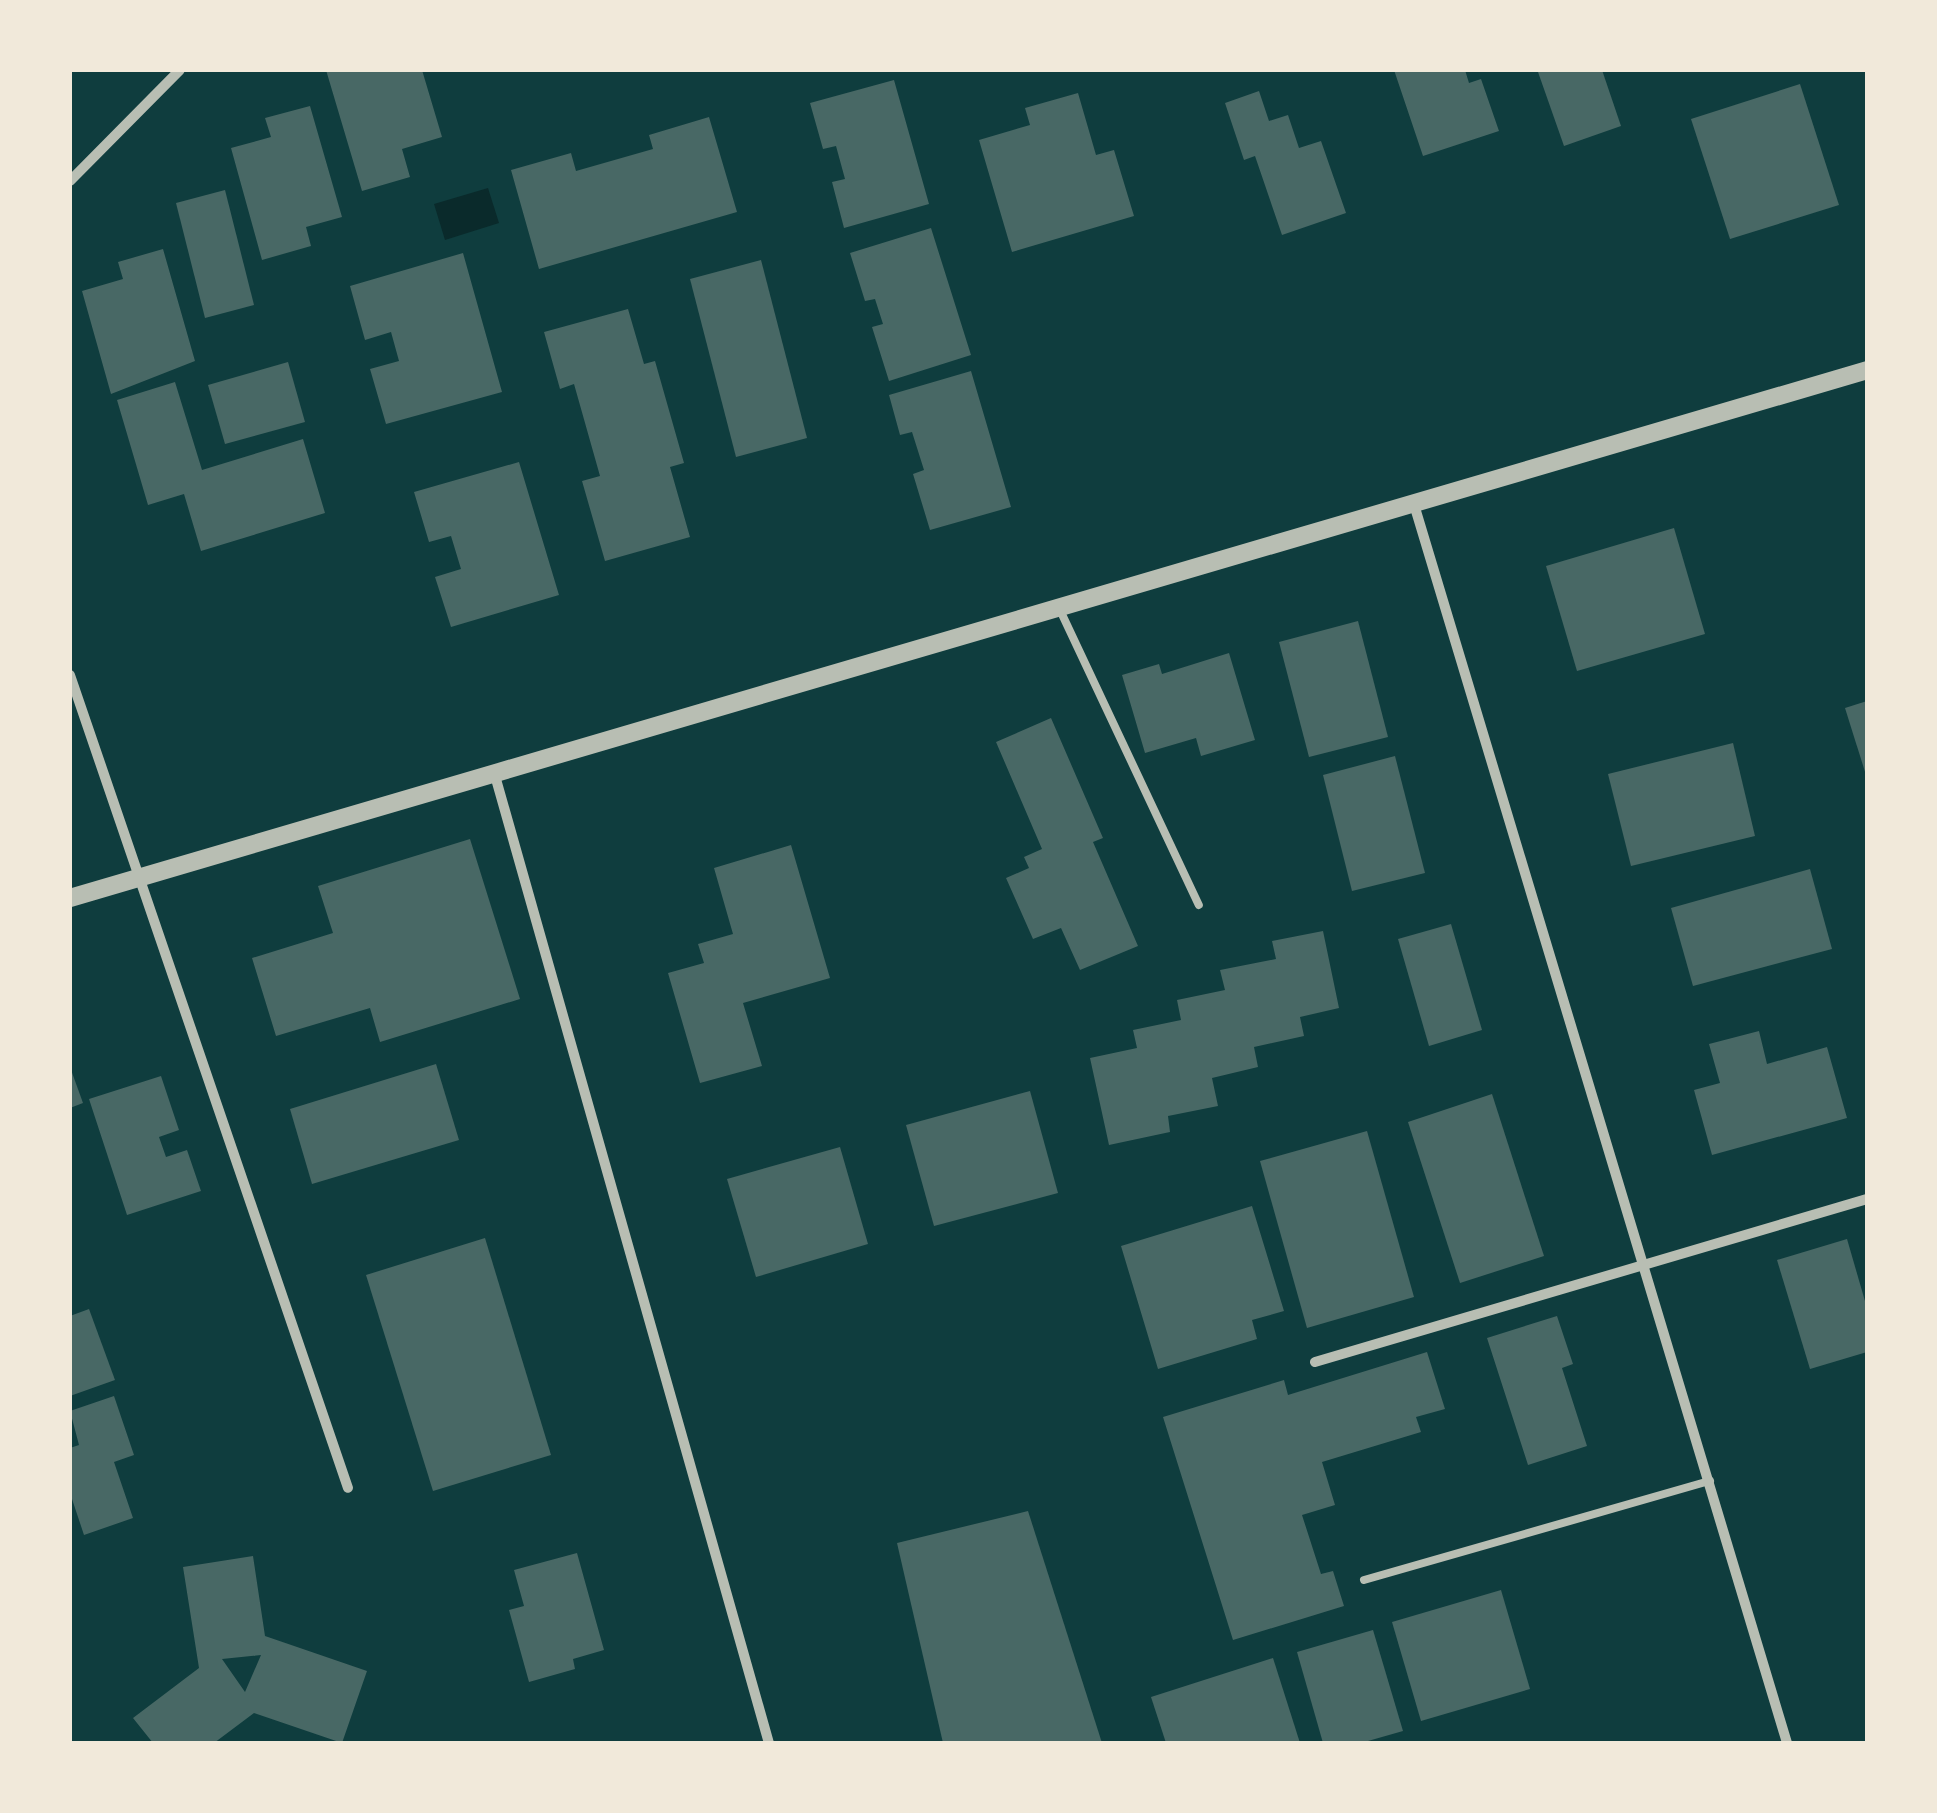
<!DOCTYPE html>
<style>
body{margin:0}
#map{position:relative;width:1937px;height:1813px;overflow:hidden;background:#0f3d3e;font-family:"Crimson Pro",serif}
div>[style]{position:absolute}
.water>*{inset:0;background:#0a2a2b}
.building>*{inset:0;background:#486865}
.service>*{height:8px;margin:-4px;padding:0 4px;transform-origin:4px;border-radius:4px;background:#b8beb3}
.minor>*{height:10px;margin:-5px;padding:0 5px;transform-origin:5px;border-radius:5px;background:#b8beb3}
.tertiary>*{height:18px;margin:-9px;padding:0 9px;transform-origin:9px;border-radius:9px;background:#b8beb3}
span{translate:-50% -50%;white-space:nowrap;text-align:center;line-height:1.15;-webkit-text-stroke:9px #f1e9da;paint-order:stroke}
.frame{position:absolute;inset:0;border:72px solid #f1e9da;pointer-events:none}
</style>
<div id="map">
<div class="water">
<div style="clip-path:polygon(488px 188px,499px 223px,445px 240px,434px 204px)"></div>
</div>
<div class="building">
<div style="clip-path:polygon(326px 70px,422px 70px,442px 137px,402px 149px,410px 177px,362px 191px)"></div>
<div style="clip-path:polygon(1394px 70px,1465px 70px,1469px 83px,1481px 79px,1499px 131px,1423px 156px)"></div>
<div style="clip-path:polygon(1602px 70px,1621px 126px,1564px 146px,1538px 72px)"></div>
<div style="clip-path:polygon(894px 80px,929px 204px,844px 228px,832px 182px,845px 179px,836px 146px,823px 149px,810px 103px)"></div>
<div style="clip-path:polygon(1800px 84px,1839px 205px,1730px 239px,1691px 119px)"></div>
<div style="clip-path:polygon(1259px 91px,1269px 121px,1288px 115px,1299px 148px,1321px 141px,1346px 213px,1282px 235px,1255px 156px,1244px 160px,1225px 103px)"></div>
<div style="clip-path:polygon(1078px 93px,1096px 155px,1114px 150px,1134px 216px,1012px 252px,979px 140px,1030px 125px,1025px 108px)"></div>
<div style="clip-path:polygon(310px 106px,342px 217px,306px 227px,311px 246px,262px 260px,231px 148px,271px 137px,265px 118px)"></div>
<div style="clip-path:polygon(709px 117px,737px 212px,539px 269px,511px 170px,571px 153px,576px 171px,653px 149px,649px 135px)"></div>
<div style="clip-path:polygon(225px 190px,254px 305px,205px 318px,176px 203px)"></div>
<div style="clip-path:polygon(931px 228px,971px 355px,889px 381px,872px 327px,883px 324px,875px 299px,865px 301px,850px 253px)"></div>
<div style="clip-path:polygon(163px 249px,195px 361px,111px 394px,82px 291px,123px 279px,118px 262px)"></div>
<div style="clip-path:polygon(463px 253px,502px 392px,386px 424px,370px 369px,399px 361px,391px 332px,365px 340px,350px 286px)"></div>
<div style="clip-path:polygon(761px 260px,807px 438px,736px 457px,690px 279px)"></div>
<div style="clip-path:polygon(628px 309px,644px 364px,655px 361px,684px 463px,670px 467px,690px 537px,605px 561px,582px 481px,600px 476px,574px 384px,560px 389px,544px 332px)"></div>
<div style="clip-path:polygon(288px 362px,305px 422px,225px 444px,208px 385px)"></div>
<div style="clip-path:polygon(971px 371px,1011px 507px,930px 530px,913px 474px,924px 470px,912px 432px,900px 435px,889px 395px)"></div>
<div style="clip-path:polygon(175px 382px,202px 470px,303px 439px,325px 513px,201px 551px,184px 494px,148px 505px,117px 400px)"></div>
<div style="clip-path:polygon(519px 462px,559px 595px,451px 627px,435px 577px,461px 569px,451px 536px,429px 542px,414px 492px)"></div>
<div style="clip-path:polygon(1674px 528px,1705px 634px,1577px 671px,1546px 566px)"></div>
<div style="clip-path:polygon(1358px 621px,1388px 737px,1309px 757px,1279px 642px)"></div>
<div style="clip-path:polygon(1229px 653px,1255px 740px,1201px 756px,1196px 738px,1145px 753px,1122px 675px,1159px 664px,1162px 674px)"></div>
<div style="clip-path:polygon(1867px 701px,1867px 775px,1866px 775px,1845px 708px)"></div>
<div style="clip-path:polygon(1051px 718px,1103px 838px,1093px 842px,1138px 946px,1080px 970px,1061px 928px,1033px 939px,1006px 878px,1029px 868px,1024px 857px,1042px 849px,996px 742px)"></div>
<div style="clip-path:polygon(1733px 743px,1755px 836px,1631px 866px,1608px 774px)"></div>
<div style="clip-path:polygon(1395px 756px,1425px 873px,1352px 891px,1323px 775px)"></div>
<div style="clip-path:polygon(470px 839px,520px 999px,380px 1042px,370px 1008px,276px 1036px,252px 958px,333px 933px,318px 886px)"></div>
<div style="clip-path:polygon(791px 845px,830px 978px,743px 1003px,762px 1066px,700px 1083px,668px 973px,704px 963px,698px 944px,733px 934px,714px 868px)"></div>
<div style="clip-path:polygon(1810px 869px,1832px 949px,1693px 986px,1671px 908px)"></div>
<div style="clip-path:polygon(1451px 924px,1482px 1030px,1429px 1046px,1398px 939px)"></div>
<div style="clip-path:polygon(1323px 931px,1339px 1008px,1300px 1017px,1304px 1036px,1254px 1047px,1258px 1067px,1212px 1078px,1218px 1106px,1168px 1116px,1170px 1132px,1109px 1145px,1090px 1058px,1137px 1048px,1133px 1030px,1181px 1020px,1177px 1000px,1225px 990px,1220px 970px,1276px 959px,1272px 941px)"></div>
<div style="clip-path:polygon(1759px 1031px,1767px 1064px,1827px 1047px,1847px 1118px,1712px 1155px,1694px 1090px,1720px 1083px,1709px 1044px)"></div>
<div style="clip-path:polygon(436px 1064px,459px 1140px,312px 1184px,290px 1109px)"></div>
<div style="clip-path:polygon(70px 1067px,83px 1103px,70px 1108px)"></div>
<div style="clip-path:polygon(161px 1076px,179px 1130px,159px 1137px,166px 1157px,187px 1150px,201px 1191px,127px 1215px,89px 1099px)"></div>
<div style="clip-path:polygon(1030px 1091px,1058px 1193px,934px 1226px,906px 1125px)"></div>
<div style="clip-path:polygon(1492px 1094px,1544px 1256px,1460px 1283px,1408px 1122px)"></div>
<div style="clip-path:polygon(1367px 1131px,1414px 1297px,1307px 1328px,1260px 1161px)"></div>
<div style="clip-path:polygon(840px 1147px,868px 1244px,756px 1277px,727px 1179px)"></div>
<div style="clip-path:polygon(1252px 1206px,1284px 1311px,1252px 1320px,1257px 1339px,1158px 1369px,1121px 1246px)"></div>
<div style="clip-path:polygon(485px 1238px,551px 1455px,433px 1491px,366px 1275px)"></div>
<div style="clip-path:polygon(1847px 1239px,1867px 1308px,1867px 1352px,1810px 1369px,1777px 1260px)"></div>
<div style="clip-path:polygon(89px 1309px,115px 1380px,70px 1396px,70px 1316px)"></div>
<div style="clip-path:polygon(1557px 1316px,1573px 1364px,1562px 1368px,1587px 1446px,1528px 1465px,1487px 1338px)"></div>
<div style="clip-path:polygon(1427px 1352px,1445px 1409px,1416px 1417px,1421px 1432px,1322px 1462px,1335px 1505px,1302px 1515px,1321px 1574px,1333px 1571px,1344px 1606px,1233px 1640px,1163px 1417px,1284px 1380px,1288px 1395px)"></div>
<div style="clip-path:polygon(114px 1396px,134px 1455px,114px 1462px,133px 1518px,84px 1535px,70px 1493px,70px 1448px,79px 1445px,70px 1411px)"></div>
<div style="clip-path:polygon(1028px 1511px,1102px 1743px,943px 1743px,897px 1543px)"></div>
<div style="clip-path:polygon(577px 1553px,604px 1650px,573px 1659px,575px 1669px,529px 1682px,509px 1610px,524px 1606px,514px 1570px)"></div>
<div style="clip-path:polygon(evenodd,253px 1556px,265px 1636px,367px 1671px,342px 1743px,254px 1713px,214px 1743px,153px 1743px,133px 1718px,199px 1668px,183px 1567px,253px 1556px,261px 1655px,245px 1692px,222px 1659px,261px 1655px)"></div>
<div style="clip-path:polygon(1501px 1590px,1530px 1689px,1421px 1721px,1392px 1622px)"></div>
<div style="clip-path:polygon(1373px 1630px,1403px 1731px,1361px 1743px,1323px 1743px,1297px 1652px)"></div>
<div style="clip-path:polygon(1273px 1658px,1300px 1743px,1166px 1743px,1151px 1697px)"></div>
</div>
<div class="service">
<div style="left:1060px;top:610px;width:326px;rotate:64.8deg"></div>
<div style="left:1364px;top:1580px;width:360px;rotate:-16deg"></div>
</div>
<div class="minor">
<div style="left:70px;top:181px;width:156px;rotate:-45.3deg"></div>
<div style="left:1413px;top:501px;width:1297px;rotate:73.24deg"></div>
<div style="left:70px;top:675px;width:859px;rotate:71.12deg"></div>
<div style="left:494px;top:772px;width:1009px;rotate:74.19deg"></div>
<div style="left:1315px;top:1362px;width:576px;rotate:-16.45deg"></div>
</div>
<div class="tertiary">
<div style="left:70px;top:898px;width:1873px;rotate:-16.37deg"></div>
</div>
<div class="frame"></div>
</div>
